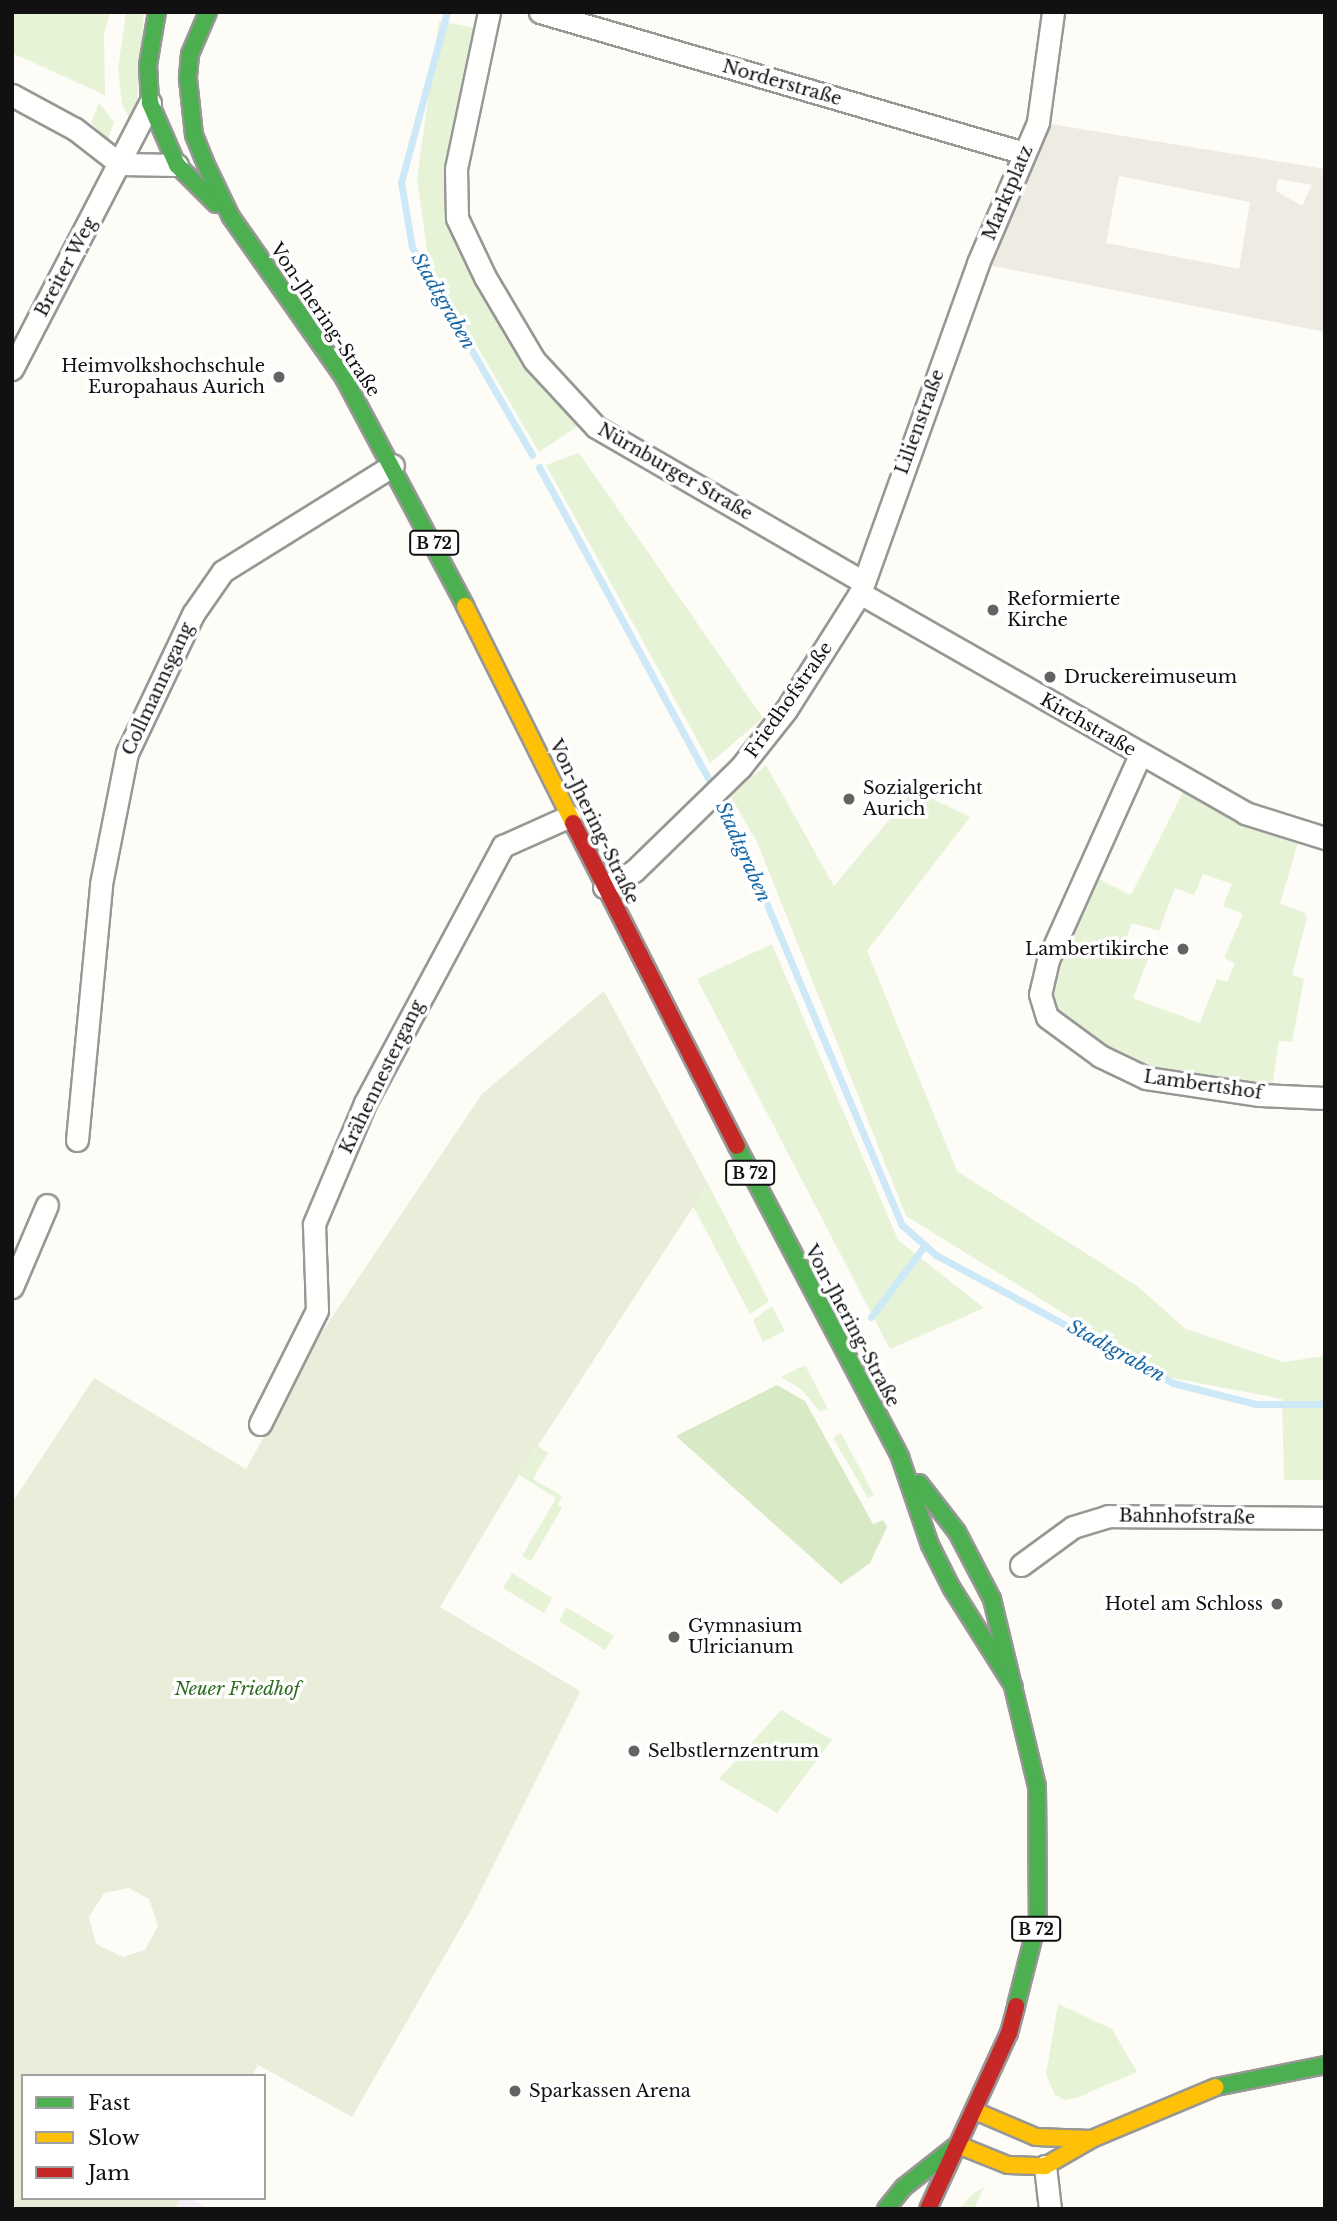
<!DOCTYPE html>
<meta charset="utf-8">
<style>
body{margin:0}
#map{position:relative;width:1337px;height:2221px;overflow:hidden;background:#fdfcf7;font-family:"Libre Baskerville",serif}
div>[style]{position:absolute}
.industrial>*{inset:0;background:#f5f0f3}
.green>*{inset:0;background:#e7f3d7}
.forest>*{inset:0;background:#d8eac5}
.cemetery>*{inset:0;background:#e9eedb}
.plaza>*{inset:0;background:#edebe2}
.stream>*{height:7px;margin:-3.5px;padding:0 3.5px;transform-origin:3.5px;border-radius:3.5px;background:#cde8f7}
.roads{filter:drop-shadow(2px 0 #979795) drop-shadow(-2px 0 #979795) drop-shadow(0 2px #979795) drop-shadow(0 -2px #979795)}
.street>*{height:21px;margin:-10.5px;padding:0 10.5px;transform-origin:10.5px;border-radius:10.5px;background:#fffffe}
.fast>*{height:16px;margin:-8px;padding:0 8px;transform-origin:8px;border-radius:8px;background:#4caf50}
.slow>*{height:16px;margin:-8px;padding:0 8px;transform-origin:8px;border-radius:8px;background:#ffc107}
.jam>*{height:16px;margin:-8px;padding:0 8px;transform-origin:8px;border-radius:8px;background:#c62828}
.dots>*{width:19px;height:19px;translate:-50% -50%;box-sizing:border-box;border:4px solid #fff;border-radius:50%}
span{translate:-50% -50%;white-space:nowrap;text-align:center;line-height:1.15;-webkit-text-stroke:7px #fff;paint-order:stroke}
.shield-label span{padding:2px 5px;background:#fff;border:2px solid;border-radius:5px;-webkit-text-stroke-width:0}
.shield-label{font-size:16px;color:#111;font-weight:700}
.street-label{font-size:18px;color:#111}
.poi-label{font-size:18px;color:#111}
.right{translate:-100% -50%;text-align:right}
.left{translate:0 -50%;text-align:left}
.park-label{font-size:18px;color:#2f6b1f;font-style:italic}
.water-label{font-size:19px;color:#1768a6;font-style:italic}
.frame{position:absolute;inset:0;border:14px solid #111;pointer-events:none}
.legend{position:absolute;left:21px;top:2074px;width:245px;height:126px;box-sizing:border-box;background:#fff;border:2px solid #a0a0a0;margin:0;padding:9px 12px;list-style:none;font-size:21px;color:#111}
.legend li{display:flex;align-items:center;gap:14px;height:35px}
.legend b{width:35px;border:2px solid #a0a0a0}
</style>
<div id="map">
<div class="industrial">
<div style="clip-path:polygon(181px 2198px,191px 2198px,209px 2209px,175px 2209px)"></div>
</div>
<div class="green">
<div style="clip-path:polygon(12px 12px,110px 12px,104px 35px,105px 95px,12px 53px)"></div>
<div style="clip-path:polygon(126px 12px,144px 12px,137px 104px,131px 121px,122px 104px,118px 69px)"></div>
<div style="clip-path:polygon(439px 21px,480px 29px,445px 180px,451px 225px,581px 424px,539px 452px,429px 264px,417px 179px)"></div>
<div style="clip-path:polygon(99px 103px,114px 122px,105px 149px,97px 144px,98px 130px,91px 122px)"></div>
<div style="clip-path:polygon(579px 453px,763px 718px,710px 763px,546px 465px)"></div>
<div style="clip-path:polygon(766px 765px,834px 886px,914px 790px,970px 817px,867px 951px,957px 1171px,1137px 1286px,1186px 1329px,1284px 1362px,1325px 1356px,1325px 1480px,1284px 1480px,1282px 1399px,1167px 1377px,906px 1216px,758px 844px,730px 795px)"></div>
<div style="clip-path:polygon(evenodd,1188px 782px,1299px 839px,1280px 904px,1304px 912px,1307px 918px,1292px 975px,1304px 979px,1292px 1042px,1279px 1041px,1271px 1095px,1146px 1078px,1068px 1035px,1041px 981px,1089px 874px,1131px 895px,1188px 782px,1203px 874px,1232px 884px,1223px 906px,1243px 914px,1224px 958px,1235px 963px,1227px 982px,1217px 979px,1200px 1023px,1133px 998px,1150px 954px,1124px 944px,1132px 923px,1159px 931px,1175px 888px,1194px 895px,1203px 874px)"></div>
<div style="clip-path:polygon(772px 944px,898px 1240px,984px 1308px,890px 1349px,697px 979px)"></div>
<div style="clip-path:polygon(708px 1184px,769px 1301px,750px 1314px,693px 1206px)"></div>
<div style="clip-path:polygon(772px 1306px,785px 1331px,763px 1342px,753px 1320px)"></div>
<div style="clip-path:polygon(805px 1365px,828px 1409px,820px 1412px,802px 1390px,781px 1377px)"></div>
<div style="clip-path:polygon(841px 1433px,874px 1495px,868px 1498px,833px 1438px)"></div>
<div style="clip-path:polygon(538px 1446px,548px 1453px,533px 1479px,562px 1496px,558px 1505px,562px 1508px,531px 1561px,522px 1556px,556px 1498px,519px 1475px)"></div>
<div style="clip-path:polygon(512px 1573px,552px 1598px,544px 1613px,503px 1588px)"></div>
<div style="clip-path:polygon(566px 1607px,614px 1636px,605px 1650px,559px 1621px)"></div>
<div style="clip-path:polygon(781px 1710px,832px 1740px,777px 1813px,719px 1779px)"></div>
<div style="clip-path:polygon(1058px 2004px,1112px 2029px,1137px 2072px,1076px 2098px,1065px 2100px,1055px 2095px,1046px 2075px)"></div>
<div style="clip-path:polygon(984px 2187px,974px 2209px,959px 2209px,973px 2194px)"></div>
</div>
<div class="forest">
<div style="clip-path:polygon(777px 1385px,805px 1401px,873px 1524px,883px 1520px,887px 1527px,870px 1563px,841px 1584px,676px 1436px)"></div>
</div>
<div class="cemetery">
<div style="clip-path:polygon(evenodd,604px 991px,708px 1184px,519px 1475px,440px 1607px,580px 1691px,577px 1698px,471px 1910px,352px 2117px,258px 2065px,252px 2076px,23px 2076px,23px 2198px,181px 2198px,175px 2209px,12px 2209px,12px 1503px,94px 1378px,246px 1469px,322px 1332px,482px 1094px,604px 991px,129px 1888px,149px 1899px,158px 1926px,145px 1950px,123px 1957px,96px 1944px,89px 1917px,104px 1893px,129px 1888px)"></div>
</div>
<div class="plaza">
<div style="clip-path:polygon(evenodd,1038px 122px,1325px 169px,1325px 332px,978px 263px,1038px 122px,1119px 176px,1250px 202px,1239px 269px,1106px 243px,1119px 176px,1038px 122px,1278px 179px,1312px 185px,1302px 206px,1276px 191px,1278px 179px)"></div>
</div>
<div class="stream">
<div style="left:447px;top:12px;width:176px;rotate:105.1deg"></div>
<div style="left:401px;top:182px;width:66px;rotate:80.4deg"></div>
<div style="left:412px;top:247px;width:240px;rotate:60deg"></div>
<div style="left:539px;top:467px;width:409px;rotate:61.5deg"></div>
<div style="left:734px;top:826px;width:433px;rotate:67.2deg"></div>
<div style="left:902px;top:1225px;width:45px;rotate:41.4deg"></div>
<div style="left:936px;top:1255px;width:269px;rotate:28.4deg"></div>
<div style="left:1173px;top:1383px;width:86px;rotate:14.2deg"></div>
<div style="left:1256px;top:1404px;width:67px"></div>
<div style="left:871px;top:1317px;width:90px;rotate:-53.1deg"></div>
</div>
<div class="roads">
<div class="street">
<div style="left:489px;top:12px;width:160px;rotate:101.9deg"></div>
<div style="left:456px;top:169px;width:49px;rotate:88.8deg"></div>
<div style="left:457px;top:218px;width:65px;rotate:64.6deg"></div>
<div style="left:485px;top:277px;width:96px;rotate:59.4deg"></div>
<div style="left:534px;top:360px;width:91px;rotate:47.2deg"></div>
<div style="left:596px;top:427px;width:307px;rotate:30.1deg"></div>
<div style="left:540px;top:12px;width:504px;rotate:16.24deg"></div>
<div style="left:12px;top:95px;width:72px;rotate:28.4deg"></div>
<div style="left:75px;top:129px;width:57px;rotate:37.9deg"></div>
<div style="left:120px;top:164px;width:57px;rotate:1deg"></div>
<div style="left:12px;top:369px;width:300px;rotate:-62.6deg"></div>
<div style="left:860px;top:593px;width:443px;rotate:29.7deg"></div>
<div style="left:1245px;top:813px;width:84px;rotate:17.4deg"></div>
<div style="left:1140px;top:755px;width:225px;rotate:114.2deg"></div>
<div style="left:1048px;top:960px;width:35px;rotate:103deg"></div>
<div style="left:1040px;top:994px;width:24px;rotate:73deg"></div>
<div style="left:1047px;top:1017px;width:66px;rotate:36.3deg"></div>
<div style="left:1100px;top:1056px;width:51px;rotate:25.6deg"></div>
<div style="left:1146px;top:1078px;width:115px;rotate:8.5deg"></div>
<div style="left:1260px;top:1095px;width:65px;rotate:2.6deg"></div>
<div style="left:604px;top:887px;width:34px;rotate:-28deg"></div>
<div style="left:634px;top:871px;width:148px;rotate:-44.2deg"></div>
<div style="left:740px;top:768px;width:74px;rotate:-51.6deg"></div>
<div style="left:786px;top:710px;width:138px;rotate:-57.7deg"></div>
<div style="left:860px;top:593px;width:350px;rotate:-70.3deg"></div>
<div style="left:978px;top:263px;width:153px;rotate:-66.9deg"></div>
<div style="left:1038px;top:122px;width:111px;rotate:-82.2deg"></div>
<div style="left:77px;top:1140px;width:257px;rotate:-84.6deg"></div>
<div style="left:101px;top:884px;width:134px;rotate:-78.8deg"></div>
<div style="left:127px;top:753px;width:154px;rotate:-64.6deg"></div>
<div style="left:193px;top:614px;width:52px;rotate:-55.1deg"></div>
<div style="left:223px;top:571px;width:200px;rotate:-31.9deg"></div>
<div style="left:12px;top:1287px;width:89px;rotate:-66.9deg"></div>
<div style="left:260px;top:1424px;width:127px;rotate:-63.4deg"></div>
<div style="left:317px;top:1310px;width:86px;rotate:-92deg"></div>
<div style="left:314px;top:1224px;width:131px;rotate:-67.1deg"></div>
<div style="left:365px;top:1103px;width:292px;rotate:-61.8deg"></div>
<div style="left:503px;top:846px;width:73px;rotate:-24.1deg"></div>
<div style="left:1021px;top:1565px;width:64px;rotate:-36.2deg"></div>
<div style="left:1073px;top:1527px;width:37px;rotate:-17deg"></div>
<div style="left:1108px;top:1516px;width:217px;rotate:0.5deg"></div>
<div style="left:1045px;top:2166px;width:43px;rotate:83.4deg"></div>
</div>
<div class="fast">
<div style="left:157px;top:12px;width:54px;rotate:99.6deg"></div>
<div style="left:148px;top:65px;width:38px;rotate:87deg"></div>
<div style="left:150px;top:103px;width:68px;rotate:66.5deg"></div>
<div style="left:177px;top:165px;width:55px;rotate:45deg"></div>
<div style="left:208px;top:12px;width:46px;rotate:113.2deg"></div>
<div style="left:190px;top:54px;width:25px;rotate:95deg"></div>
<div style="left:188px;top:79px;width:56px;rotate:83.9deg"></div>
<div style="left:194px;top:135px;width:37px;rotate:68deg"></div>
<div style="left:208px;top:169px;width:53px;rotate:64.4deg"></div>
<div style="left:231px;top:217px;width:197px;rotate:54.9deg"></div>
<div style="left:344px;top:378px;width:258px;rotate:62deg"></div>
<div style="left:737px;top:1146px;width:351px;rotate:62.3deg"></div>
<div style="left:900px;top:1457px;width:93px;rotate:71.2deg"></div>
<div style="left:930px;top:1545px;width:47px;rotate:63.4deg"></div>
<div style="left:951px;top:1587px;width:118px;rotate:57.8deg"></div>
<div style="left:919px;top:1483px;width:62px;rotate:52.2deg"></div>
<div style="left:957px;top:1532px;width:76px;rotate:62.4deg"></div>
<div style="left:992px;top:1599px;width:192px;rotate:76.5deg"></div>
<div style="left:1037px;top:1786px;width:133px;rotate:89.6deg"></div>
<div style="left:1038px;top:1919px;width:90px;rotate:104.2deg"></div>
<div style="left:1216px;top:2087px;width:111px;rotate:-11.4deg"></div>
<div style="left:886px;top:2209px;width:28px;rotate:-51deg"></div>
<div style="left:904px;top:2187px;width:66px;rotate:-38.3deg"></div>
</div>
<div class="slow">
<div style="left:465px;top:606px;width:242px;rotate:63.5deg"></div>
<div style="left:975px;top:2111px;width:66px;rotate:23.1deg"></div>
<div style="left:1036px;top:2137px;width:55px;rotate:2.1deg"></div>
<div style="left:958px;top:2145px;width:54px;rotate:21.8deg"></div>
<div style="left:1008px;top:2165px;width:37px;rotate:2deg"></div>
<div style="left:1045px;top:2166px;width:54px;rotate:-29.9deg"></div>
<div style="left:1092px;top:2139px;width:134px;rotate:-22.8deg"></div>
</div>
<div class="jam">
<div style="left:573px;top:823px;width:362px;rotate:63.1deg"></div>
<div style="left:928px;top:2209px;width:194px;rotate:-65.3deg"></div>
<div style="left:1009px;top:2033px;width:28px;rotate:-75deg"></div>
</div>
</div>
<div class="dots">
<div style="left:279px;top:377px;background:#646362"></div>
<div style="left:993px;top:610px;background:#646362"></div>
<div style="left:1050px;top:677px;background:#646362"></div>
<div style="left:849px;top:799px;background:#646362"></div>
<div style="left:1183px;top:949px;background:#646362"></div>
<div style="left:1277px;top:1604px;background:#646362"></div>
<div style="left:674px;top:1637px;background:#646362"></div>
<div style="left:634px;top:1751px;background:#646362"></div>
<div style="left:515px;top:2091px;background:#646362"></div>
</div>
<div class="shield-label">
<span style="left:434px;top:543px">B 72</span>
<span style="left:750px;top:1173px">B 72</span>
<span style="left:1036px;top:1929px">B 72</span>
</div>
<div class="street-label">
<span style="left:782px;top:83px;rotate:16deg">Norderstraße</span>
<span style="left:1008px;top:193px;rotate:-67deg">Marktplatz</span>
<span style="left:66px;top:267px;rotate:-62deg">Breiter Weg</span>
<span style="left:325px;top:320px;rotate:56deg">Von-Jhering-Straße</span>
<span style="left:920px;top:422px;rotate:-70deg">Lilienstraße</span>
<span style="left:675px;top:472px;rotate:30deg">Nürnburger Straße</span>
<span style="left:158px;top:689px;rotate:-65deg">Collmannsgang</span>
<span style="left:789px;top:700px;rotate:-55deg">Friedhofstraße</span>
<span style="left:1088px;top:725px;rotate:30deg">Kirchstraße</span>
<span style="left:594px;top:822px;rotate:64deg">Von-Jhering-Straße</span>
<span style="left:382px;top:1077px;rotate:-64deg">Krähennestergang</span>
<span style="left:1203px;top:1085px;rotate:8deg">Lambertshof</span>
<span style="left:852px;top:1326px;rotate:62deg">Von-Jhering-Straße</span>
<span style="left:1187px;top:1517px;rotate:1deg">Bahnhofstraße</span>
</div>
<div class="poi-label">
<span class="right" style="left:265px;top:377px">Heimvolkshochschule<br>Europahaus Aurich</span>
<span class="left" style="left:1007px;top:610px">Reformierte<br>Kirche</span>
<span class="left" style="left:1064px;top:677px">Druckereimuseum</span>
<span class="left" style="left:863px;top:799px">Sozialgericht<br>Aurich</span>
<span class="right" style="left:1169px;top:949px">Lambertikirche</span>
<span class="right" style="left:1263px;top:1604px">Hotel am Schloss</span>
<span class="left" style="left:688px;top:1637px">Gymnasium<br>Ulricianum</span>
<span class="left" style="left:648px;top:1751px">Selbstlernzentrum</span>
<span class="left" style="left:529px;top:2091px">Sparkassen Arena</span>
</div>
<div class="park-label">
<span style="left:237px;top:1689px">Neuer Friedhof</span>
</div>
<div class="water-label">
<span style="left:443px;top:301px;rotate:60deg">Stadtgraben</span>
<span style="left:743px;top:852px;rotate:66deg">Stadtgraben</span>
<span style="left:1116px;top:1351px;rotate:29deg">Stadtgraben</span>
</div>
<div class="frame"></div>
<ul class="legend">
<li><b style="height:9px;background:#4caf50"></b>Fast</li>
<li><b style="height:9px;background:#ffc107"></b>Slow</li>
<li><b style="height:9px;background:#c62828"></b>Jam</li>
</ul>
</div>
